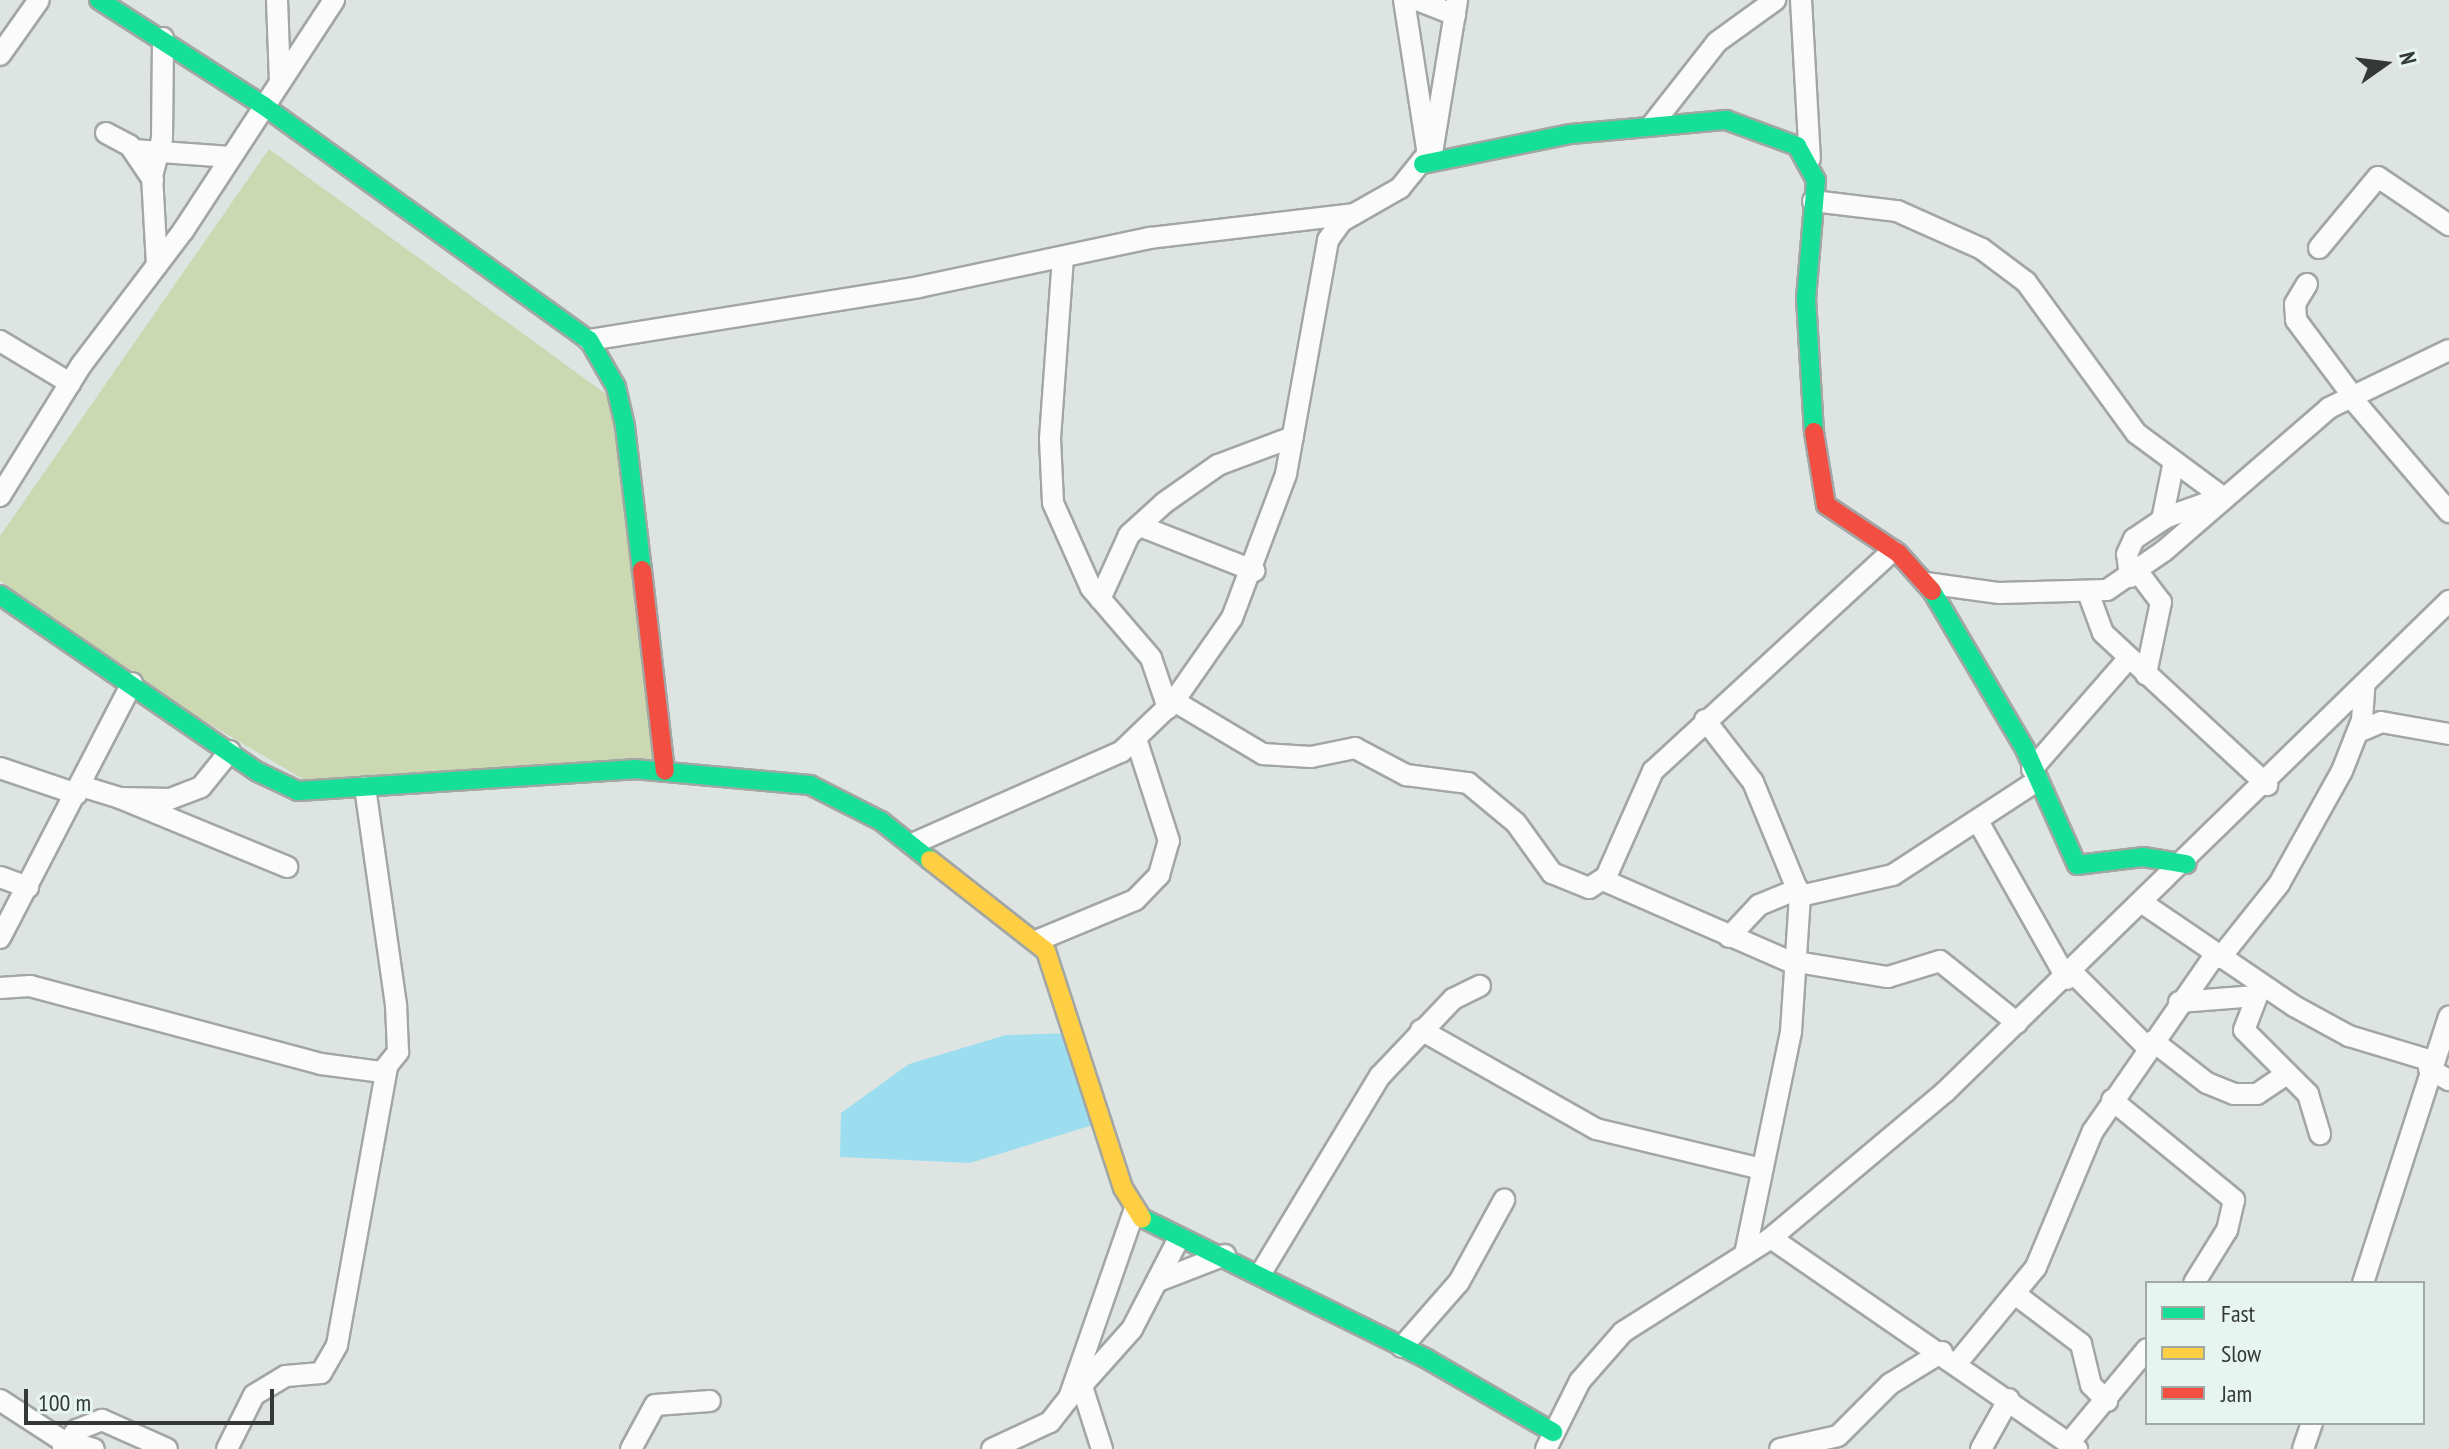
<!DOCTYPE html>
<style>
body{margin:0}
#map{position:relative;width:2449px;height:1449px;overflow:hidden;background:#dee4e1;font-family:"PT Sans Narrow",sans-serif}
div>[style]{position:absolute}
.green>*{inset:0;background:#ccd8b1}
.water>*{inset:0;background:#9cdef0}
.roads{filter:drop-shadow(2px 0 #a2a6a4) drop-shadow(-2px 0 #a2a6a4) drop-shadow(0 2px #a2a6a4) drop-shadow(0 -2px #a2a6a4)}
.street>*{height:20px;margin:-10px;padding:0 10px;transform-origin:10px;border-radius:10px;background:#fafbfa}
.fast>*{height:18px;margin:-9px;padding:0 9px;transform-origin:9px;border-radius:9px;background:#16e098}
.slow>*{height:18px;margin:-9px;padding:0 9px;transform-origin:9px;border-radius:9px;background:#ffcf43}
.jam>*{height:18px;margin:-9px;padding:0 9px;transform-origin:9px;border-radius:9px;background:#f24e42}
span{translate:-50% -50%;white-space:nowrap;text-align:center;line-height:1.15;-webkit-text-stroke:8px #e7f5f0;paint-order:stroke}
.legend{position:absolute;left:2145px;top:1281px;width:280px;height:144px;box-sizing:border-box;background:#e7f5f0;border:2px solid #9faaa6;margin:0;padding:10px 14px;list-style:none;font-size:24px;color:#343937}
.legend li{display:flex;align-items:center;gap:16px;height:40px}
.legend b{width:40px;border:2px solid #9faaa6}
.north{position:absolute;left:2345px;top:24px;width:80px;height:80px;-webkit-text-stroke:6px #e7f5f0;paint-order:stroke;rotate:76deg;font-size:22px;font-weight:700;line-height:32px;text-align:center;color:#343937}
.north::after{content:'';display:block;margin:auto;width:28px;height:36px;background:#343937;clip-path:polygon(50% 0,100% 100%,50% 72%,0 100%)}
.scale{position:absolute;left:24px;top:1389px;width:250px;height:36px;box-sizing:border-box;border:4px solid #343937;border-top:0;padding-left:10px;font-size:24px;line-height:28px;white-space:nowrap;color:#343937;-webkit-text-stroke:6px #e7f5f0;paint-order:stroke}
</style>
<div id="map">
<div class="green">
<div style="clip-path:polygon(269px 149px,610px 397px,658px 772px,327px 793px,199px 718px,0 581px,0 536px)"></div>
</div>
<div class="water">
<div style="clip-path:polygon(1075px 1033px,1096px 1124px,970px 1163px,840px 1157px,841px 1113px,909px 1064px,1006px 1035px)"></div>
</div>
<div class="roads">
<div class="street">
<div style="left:277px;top:0;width:82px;rotate:87.9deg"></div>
<div style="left:1404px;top:0;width:157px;rotate:81.2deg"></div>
<div style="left:1417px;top:0;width:41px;rotate:21.5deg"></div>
<div style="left:1801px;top:0;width:159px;rotate:86.8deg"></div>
<div style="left:0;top:55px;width:67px;rotate:-54.7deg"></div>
<div style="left:1652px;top:125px;width:105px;rotate:-51.9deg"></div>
<div style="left:1717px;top:42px;width:72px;rotate:-35.9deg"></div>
<div style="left:106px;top:133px;width:27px;rotate:28deg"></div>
<div style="left:130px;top:146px;width:41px;rotate:55.9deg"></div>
<div style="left:133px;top:150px;width:98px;rotate:4.1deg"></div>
<div style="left:1813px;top:201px;width:85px;rotate:6.8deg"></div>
<div style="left:1897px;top:211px;width:93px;rotate:24.1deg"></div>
<div style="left:1982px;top:249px;width:55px;rotate:36.9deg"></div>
<div style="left:2026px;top:282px;width:187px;rotate:53.9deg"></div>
<div style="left:2136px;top:433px;width:106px;rotate:36.5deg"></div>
<div style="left:2319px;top:248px;width:92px;rotate:-50.3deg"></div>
<div style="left:2378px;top:177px;width:86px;rotate:34.1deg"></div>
<div style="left:1063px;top:257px;width:182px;rotate:94.1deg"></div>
<div style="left:1050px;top:439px;width:64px;rotate:87.3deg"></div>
<div style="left:1053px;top:503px;width:93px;rotate:65.9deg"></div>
<div style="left:1091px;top:588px;width:92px;rotate:49.4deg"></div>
<div style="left:1151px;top:658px;width:53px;rotate:71.2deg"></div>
<div style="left:157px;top:265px;width:89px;rotate:-93.2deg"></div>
<div style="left:152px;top:176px;width:39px;rotate:-75deg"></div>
<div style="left:162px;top:138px;width:100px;rotate:-89.4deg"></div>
<div style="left:2307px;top:284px;width:23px;rotate:121deg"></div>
<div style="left:2295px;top:304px;width:16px;rotate:86deg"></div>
<div style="left:2296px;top:320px;width:94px;rotate:53.3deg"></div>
<div style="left:589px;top:340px;width:334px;rotate:-9.1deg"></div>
<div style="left:919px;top:287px;width:236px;rotate:-12deg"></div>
<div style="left:1150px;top:238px;width:205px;rotate:-6.7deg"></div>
<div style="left:0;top:341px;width:82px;rotate:31deg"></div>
<div style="left:2350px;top:396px;width:153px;rotate:49.5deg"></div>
<div style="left:0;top:496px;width:155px;rotate:-58.2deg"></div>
<div style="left:82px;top:364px;width:167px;rotate:-52.8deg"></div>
<div style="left:183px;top:231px;width:276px;rotate:-56.8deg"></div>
<div style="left:2162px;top:520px;width:60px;rotate:-78.5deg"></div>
<div style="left:1140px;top:526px;width:123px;rotate:21.4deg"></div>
<div style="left:2138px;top:572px;width:38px;rotate:53deg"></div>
<div style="left:2161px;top:602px;width:74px;rotate:101.8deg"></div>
<div style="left:2130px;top:577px;width:23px;rotate:-97deg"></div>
<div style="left:2127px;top:554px;width:17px;rotate:-65deg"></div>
<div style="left:2134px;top:539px;width:40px;rotate:-34deg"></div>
<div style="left:2167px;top:517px;width:48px;rotate:-19.6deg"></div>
<div style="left:1926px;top:583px;width:74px;rotate:7.8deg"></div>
<div style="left:1999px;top:593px;width:108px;rotate:-1.6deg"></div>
<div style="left:2107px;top:590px;width:69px;rotate:-34.4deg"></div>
<div style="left:2164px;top:551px;width:218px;rotate:-40.9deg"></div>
<div style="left:2329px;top:408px;width:133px;rotate:-25.8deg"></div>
<div style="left:2089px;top:595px;width:40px;rotate:69.8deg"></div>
<div style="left:2103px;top:633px;width:224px;rotate:42.8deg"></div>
<div style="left:1100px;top:599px;width:70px;rotate:-65.6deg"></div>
<div style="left:1129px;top:535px;width:47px;rotate:-42.4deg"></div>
<div style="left:1164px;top:503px;width:66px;rotate:-35.1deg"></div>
<div style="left:1218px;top:465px;width:80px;rotate:-20.5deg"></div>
<div style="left:1174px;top:701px;width:104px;rotate:30.8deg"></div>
<div style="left:1263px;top:754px;width:48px;rotate:3.6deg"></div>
<div style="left:1311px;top:757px;width:45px;rotate:-11.6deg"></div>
<div style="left:1355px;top:748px;width:58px;rotate:27.9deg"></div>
<div style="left:1406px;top:775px;width:63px;rotate:7.4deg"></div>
<div style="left:1468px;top:783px;width:62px;rotate:39.8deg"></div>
<div style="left:1516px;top:823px;width:62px;rotate:54.2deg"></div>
<div style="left:1552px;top:873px;width:40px;rotate:22deg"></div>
<div style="left:1589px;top:888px;width:20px;rotate:-33deg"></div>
<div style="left:1606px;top:877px;width:116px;rotate:-66.1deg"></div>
<div style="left:1653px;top:771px;width:326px;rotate:-42.6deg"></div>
<div style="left:1705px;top:720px;width:78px;rotate:52.3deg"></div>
<div style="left:1753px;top:782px;width:123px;rotate:67.6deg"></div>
<div style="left:1800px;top:896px;width:136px;rotate:93.8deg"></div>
<div style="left:1791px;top:1032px;width:227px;rotate:101.7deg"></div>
<div style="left:2358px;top:732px;width:25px;rotate:-23deg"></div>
<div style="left:2381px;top:722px;width:69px;rotate:10deg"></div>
<div style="left:0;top:768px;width:81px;rotate:18.7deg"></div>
<div style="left:2032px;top:769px;width:147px;rotate:-48.9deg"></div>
<div style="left:81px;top:786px;width:41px;rotate:17.1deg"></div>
<div style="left:120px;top:798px;width:50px;rotate:1.1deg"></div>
<div style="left:170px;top:799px;width:33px;rotate:-21deg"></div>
<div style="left:201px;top:787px;width:46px;rotate:-51.1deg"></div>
<div style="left:120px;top:798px;width:181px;rotate:22.4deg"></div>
<div style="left:1979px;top:823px;width:179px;rotate:60.6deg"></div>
<div style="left:912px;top:844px;width:228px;rotate:-23.8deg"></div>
<div style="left:1121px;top:752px;width:74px;rotate:-43.9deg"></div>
<div style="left:1174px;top:701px;width:101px;rotate:-55.1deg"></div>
<div style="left:1232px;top:618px;width:154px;rotate:-69.4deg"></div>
<div style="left:1286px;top:474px;width:238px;rotate:-79.8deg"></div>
<div style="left:1328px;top:240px;width:24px;rotate:-54deg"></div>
<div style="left:1342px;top:221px;width:67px;rotate:-29.6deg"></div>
<div style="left:1400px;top:188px;width:53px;rotate:-51.2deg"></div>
<div style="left:1433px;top:147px;width:149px;rotate:-80.7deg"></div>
<div style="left:0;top:877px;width:30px;rotate:20deg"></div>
<div style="left:1603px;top:880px;width:213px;rotate:23.6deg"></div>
<div style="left:1800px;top:896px;width:95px;rotate:-12.7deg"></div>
<div style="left:1893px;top:875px;width:173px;rotate:-33.2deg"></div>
<div style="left:2141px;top:902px;width:185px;rotate:34.2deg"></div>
<div style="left:2294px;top:1006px;width:63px;rotate:28.6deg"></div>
<div style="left:2349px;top:1036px;width:87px;rotate:16.8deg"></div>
<div style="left:1729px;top:937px;width:44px;rotate:-46.8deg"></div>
<div style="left:1759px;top:905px;width:42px;rotate:-22.3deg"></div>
<div style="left:0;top:938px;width:287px;rotate:-62.6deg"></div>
<div style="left:1036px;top:941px;width:107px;rotate:-22.5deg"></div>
<div style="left:1135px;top:900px;width:35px;rotate:-46deg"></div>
<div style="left:1159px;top:875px;width:35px;rotate:-74deg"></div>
<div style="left:1169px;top:841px;width:107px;rotate:-107.9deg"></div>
<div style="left:2220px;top:958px;width:95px;rotate:-51.4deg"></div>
<div style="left:2279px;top:884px;width:129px;rotate:-60.9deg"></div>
<div style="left:2342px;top:771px;width:55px;rotate:-68.6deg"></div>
<div style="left:2362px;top:720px;width:32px;rotate:-86deg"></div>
<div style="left:1797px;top:962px;width:92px;rotate:9.4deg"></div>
<div style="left:1888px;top:977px;width:54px;rotate:-17.1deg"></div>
<div style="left:1940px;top:961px;width:99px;rotate:38.8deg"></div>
<div style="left:2073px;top:973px;width:106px;rotate:45deg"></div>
<div style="left:2261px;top:986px;width:47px;rotate:111.1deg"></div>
<div style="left:2244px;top:1030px;width:91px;rotate:45deg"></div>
<div style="left:2308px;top:1094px;width:42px;rotate:73.3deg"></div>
<div style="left:0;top:988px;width:30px;rotate:-4deg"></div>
<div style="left:30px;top:986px;width:301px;rotate:15deg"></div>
<div style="left:321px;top:1064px;width:62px;rotate:7.5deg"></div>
<div style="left:382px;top:1072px;width:26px;rotate:-51deg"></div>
<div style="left:398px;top:1052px;width:47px;rotate:-92.4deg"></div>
<div style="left:396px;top:1005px;width:220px;rotate:-98.1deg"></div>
<div style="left:2179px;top:1002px;width:77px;rotate:-4.5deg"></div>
<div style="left:1421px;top:1030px;width:201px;rotate:29.5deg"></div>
<div style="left:1596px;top:1129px;width:170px;rotate:13.6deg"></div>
<div style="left:2153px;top:1041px;width:68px;rotate:37.9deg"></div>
<div style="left:2207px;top:1083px;width:29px;rotate:22deg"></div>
<div style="left:2234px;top:1094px;width:23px"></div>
<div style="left:2257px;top:1094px;width:32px;rotate:-34deg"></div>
<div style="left:2429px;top:1069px;width:23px;rotate:29deg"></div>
<div style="left:2112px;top:1100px;width:158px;rotate:39.3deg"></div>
<div style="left:2234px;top:1200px;width:31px;rotate:103deg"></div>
<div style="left:2227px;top:1230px;width:62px;rotate:121.9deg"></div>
<div style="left:1771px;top:1238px;width:372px;rotate:34.6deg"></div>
<div style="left:1261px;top:1273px;width:230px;rotate:-58.9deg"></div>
<div style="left:1380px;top:1076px;width:106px;rotate:-46.5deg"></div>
<div style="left:1453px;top:999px;width:30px;rotate:-26deg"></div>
<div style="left:1158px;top:1281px;width:72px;rotate:-21.2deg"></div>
<div style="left:2363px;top:1283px;width:280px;rotate:-72.1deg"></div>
<div style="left:2015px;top:1294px;width:83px;rotate:37.1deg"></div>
<div style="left:2081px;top:1344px;width:42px;rotate:76.3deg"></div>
<div style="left:2091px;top:1385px;width:23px;rotate:45deg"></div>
<div style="left:1402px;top:1347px;width:86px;rotate:-48.8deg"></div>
<div style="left:1459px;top:1282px;width:94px;rotate:-61.2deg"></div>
<div style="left:1957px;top:1363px;width:124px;rotate:-50.5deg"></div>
<div style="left:2036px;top:1267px;width:147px;rotate:-67.3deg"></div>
<div style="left:2093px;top:1131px;width:214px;rotate:-55.3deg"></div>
<div style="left:1079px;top:1377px;width:76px;rotate:72.3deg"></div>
<div style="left:1083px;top:1384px;width:74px;rotate:-48.3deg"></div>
<div style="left:1132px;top:1329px;width:102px;rotate:-62.7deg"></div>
<div style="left:0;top:1400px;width:79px;rotate:33.1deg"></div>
<div style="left:67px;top:1441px;width:28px;rotate:17deg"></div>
<div style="left:2069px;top:1443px;width:122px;rotate:-50.3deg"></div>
<div style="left:63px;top:1449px;width:24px;rotate:-54deg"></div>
<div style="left:77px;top:1430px;width:27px;rotate:-22deg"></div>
<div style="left:102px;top:1420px;width:71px;rotate:24deg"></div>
<div style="left:227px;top:1449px;width:60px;rotate:-63.4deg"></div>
<div style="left:254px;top:1395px;width:37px;rotate:-31deg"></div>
<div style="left:286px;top:1376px;width:35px;rotate:-5deg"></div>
<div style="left:321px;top:1373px;width:32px;rotate:-60deg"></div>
<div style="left:337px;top:1345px;width:281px;rotate:-79.8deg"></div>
<div style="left:631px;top:1449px;width:50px;rotate:-61.4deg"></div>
<div style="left:655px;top:1405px;width:55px;rotate:-4.2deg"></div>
<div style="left:992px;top:1449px;width:64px;rotate:-25deg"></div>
<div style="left:1050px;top:1422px;width:31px;rotate:-52deg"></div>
<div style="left:1069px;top:1398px;width:198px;rotate:-70.8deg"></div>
<div style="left:1546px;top:1449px;width:76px;rotate:-63.4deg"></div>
<div style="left:1580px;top:1381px;width:65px;rotate:-48.7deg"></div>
<div style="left:1623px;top:1332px;width:175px;rotate:-32.4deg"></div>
<div style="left:1771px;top:1238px;width:227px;rotate:-40deg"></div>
<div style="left:1945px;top:1092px;width:704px;rotate:-44.25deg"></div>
<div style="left:1780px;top:1449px;width:59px;rotate:-12.6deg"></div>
<div style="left:1838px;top:1436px;width:74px;rotate:-45deg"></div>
<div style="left:1890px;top:1384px;width:61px;rotate:-31.6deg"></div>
<div style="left:1981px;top:1449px;width:57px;rotate:-60.8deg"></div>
<div style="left:2303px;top:1449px;width:28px;rotate:-71deg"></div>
</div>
<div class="fast">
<div style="left:99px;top:0;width:196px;rotate:32.7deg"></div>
<div style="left:264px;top:106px;width:400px;rotate:35.8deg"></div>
<div style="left:589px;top:340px;width:54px;rotate:60.1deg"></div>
<div style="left:616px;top:387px;width:40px;rotate:77deg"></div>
<div style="left:625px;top:426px;width:145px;rotate:83.3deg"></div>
<div style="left:1423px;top:164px;width:151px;rotate:-11.5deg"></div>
<div style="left:1571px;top:134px;width:156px;rotate:-5.2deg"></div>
<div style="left:1726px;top:120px;width:76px;rotate:20.1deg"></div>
<div style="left:1797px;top:146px;width:39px;rotate:61deg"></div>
<div style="left:1816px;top:180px;width:118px;rotate:94.8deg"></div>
<div style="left:1806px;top:298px;width:134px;rotate:86.6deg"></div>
<div style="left:1932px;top:591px;width:183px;rotate:59.5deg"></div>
<div style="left:2025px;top:749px;width:127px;rotate:65.9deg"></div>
<div style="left:2077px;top:865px;width:66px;rotate:-6.9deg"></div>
<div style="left:2143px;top:857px;width:44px;rotate:9.2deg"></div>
<div style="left:0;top:595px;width:313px;rotate:34.5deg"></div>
<div style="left:258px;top:772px;width:44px;rotate:25.4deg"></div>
<div style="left:298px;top:791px;width:337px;rotate:-3.7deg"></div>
<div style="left:634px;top:769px;width:177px;rotate:5.2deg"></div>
<div style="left:810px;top:785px;width:80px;rotate:26.9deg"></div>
<div style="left:881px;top:821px;width:63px;rotate:38.5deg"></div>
<div style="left:1142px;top:1218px;width:318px;rotate:26.3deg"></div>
<div style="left:1427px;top:1359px;width:146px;rotate:30.1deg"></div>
</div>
<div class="slow">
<div style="left:930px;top:860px;width:147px;rotate:38.1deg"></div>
<div style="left:1046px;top:951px;width:249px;rotate:72deg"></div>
<div style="left:1123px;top:1188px;width:36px;rotate:58deg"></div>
</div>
<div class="jam">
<div style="left:1814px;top:432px;width:74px;rotate:80.7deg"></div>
<div style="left:1826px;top:505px;width:87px;rotate:33.7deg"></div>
<div style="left:1898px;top:553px;width:51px;rotate:48.2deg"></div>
<div style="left:642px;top:570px;width:202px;rotate:83.5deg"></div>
</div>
</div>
<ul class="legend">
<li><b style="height:10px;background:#16e098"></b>Fast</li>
<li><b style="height:10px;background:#ffcf43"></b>Slow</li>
<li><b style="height:10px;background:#f24e42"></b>Jam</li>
</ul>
<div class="north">N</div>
<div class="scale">100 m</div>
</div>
